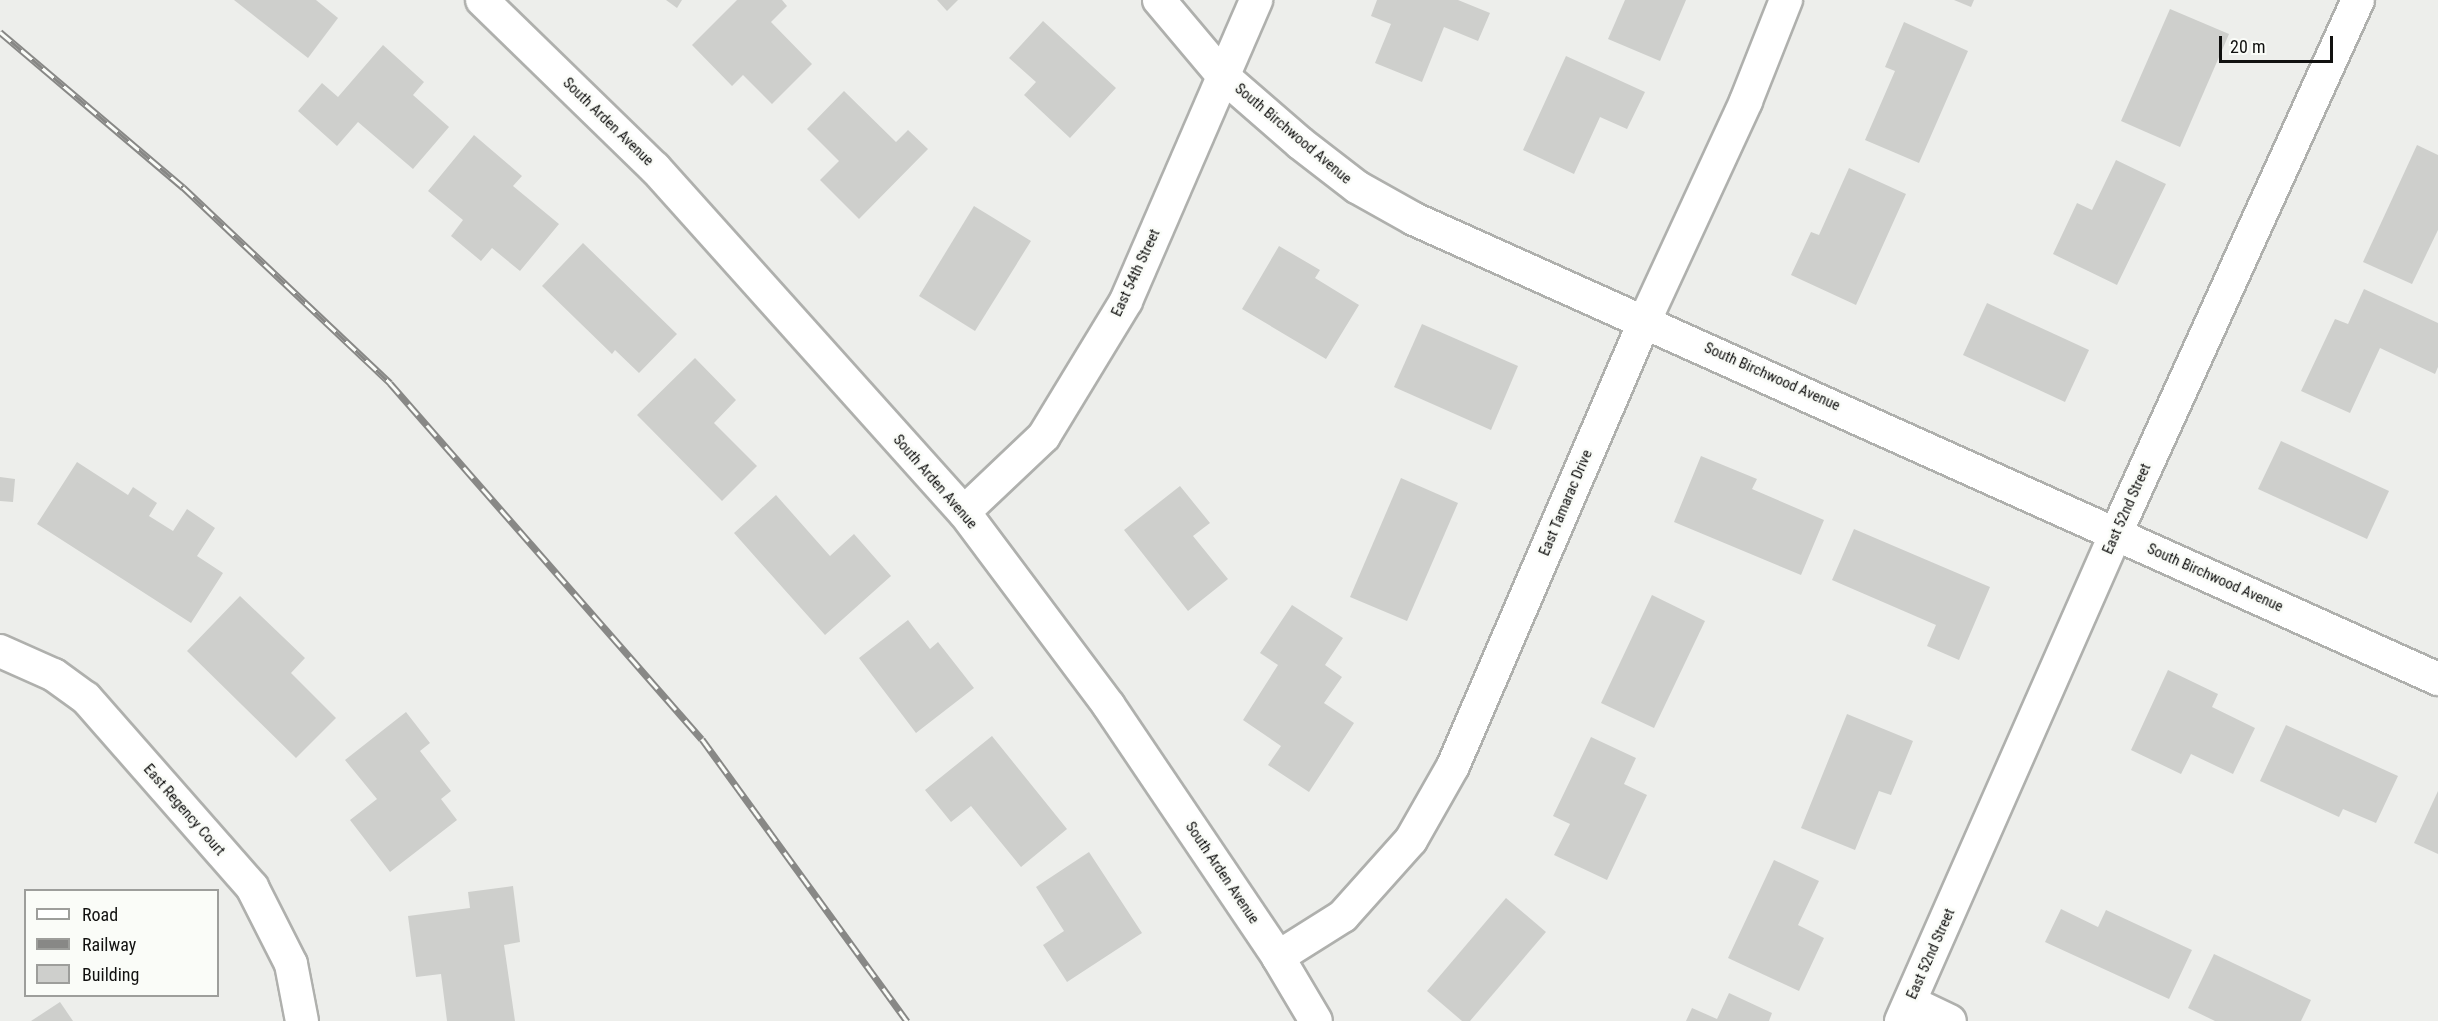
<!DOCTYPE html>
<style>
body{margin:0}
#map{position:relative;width:2438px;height:1021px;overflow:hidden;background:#edeeeb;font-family:"Roboto Condensed",sans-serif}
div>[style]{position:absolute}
.building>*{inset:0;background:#cecfcc}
.roads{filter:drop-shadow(2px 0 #afb0ad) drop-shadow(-2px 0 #afb0ad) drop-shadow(0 2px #afb0ad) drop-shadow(0 -2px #afb0ad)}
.minor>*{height:32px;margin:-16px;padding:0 16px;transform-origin:16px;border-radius:16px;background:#fff}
.rail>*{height:7px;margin-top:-3.5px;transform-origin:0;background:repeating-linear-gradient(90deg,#fafcf8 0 14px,#888886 0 28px);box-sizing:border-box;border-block:2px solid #888886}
span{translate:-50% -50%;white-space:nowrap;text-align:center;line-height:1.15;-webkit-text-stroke:5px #fafcf8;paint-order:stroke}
.street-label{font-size:15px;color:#111110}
.legend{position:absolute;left:24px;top:889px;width:195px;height:108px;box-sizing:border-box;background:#fafcf8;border:2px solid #9d9e9b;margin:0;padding:8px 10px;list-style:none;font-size:18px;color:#111110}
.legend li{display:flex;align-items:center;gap:12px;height:30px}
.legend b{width:30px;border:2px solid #9d9e9b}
.scale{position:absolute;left:2219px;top:36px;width:114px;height:27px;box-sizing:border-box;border:3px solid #111110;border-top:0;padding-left:8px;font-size:18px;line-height:21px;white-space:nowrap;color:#111110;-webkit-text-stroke:4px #fafcf8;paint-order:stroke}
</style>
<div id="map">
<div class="building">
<div style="clip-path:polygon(234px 0,316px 0,338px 18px,308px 58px)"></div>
<div style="clip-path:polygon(666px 0,682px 0,677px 8px)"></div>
<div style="clip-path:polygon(737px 0,782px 0,787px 6px,771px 22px,812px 64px,772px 104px,743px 75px,732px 86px,692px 45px)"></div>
<div style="clip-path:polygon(937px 0,958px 0,947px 11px)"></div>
<div style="clip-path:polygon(1377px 0,1458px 0,1490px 13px,1478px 41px,1444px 27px,1422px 82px,1375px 63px,1391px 24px,1371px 16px)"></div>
<div style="clip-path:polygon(1625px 0,1686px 0,1660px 61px,1608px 39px)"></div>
<div style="clip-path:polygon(1954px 0,1974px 0,1971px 7px)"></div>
<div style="clip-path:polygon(2170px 9px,2229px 34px,2180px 147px,2121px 121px)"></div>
<div style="clip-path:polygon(1043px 21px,1116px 88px,1070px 138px,1024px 95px,1036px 82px,1009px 58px)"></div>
<div style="clip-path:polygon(1904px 22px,1968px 51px,1919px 163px,1865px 140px,1895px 71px,1885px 67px)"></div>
<div style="clip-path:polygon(383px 45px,424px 82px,413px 95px,449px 127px,413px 169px,358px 122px,337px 146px,298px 111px,322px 83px,338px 97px)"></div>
<div style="clip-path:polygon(1566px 56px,1645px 92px,1627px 129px,1600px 117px,1574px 174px,1523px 150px)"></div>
<div style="clip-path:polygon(844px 91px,896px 142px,908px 130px,928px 149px,859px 219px,820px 180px,839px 161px,807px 129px)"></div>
<div style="clip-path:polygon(474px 135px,522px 176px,513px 186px,559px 224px,520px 271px,492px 248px,481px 261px,451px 236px,463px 220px,428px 191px)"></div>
<div style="clip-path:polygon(2417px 145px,2438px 155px,2438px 230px,2412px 284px,2363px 262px)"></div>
<div style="clip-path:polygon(2116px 160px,2166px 184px,2117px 285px,2053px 254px,2077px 203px,2092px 210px)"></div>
<div style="clip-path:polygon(1849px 168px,1906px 194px,1856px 305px,1791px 275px,1811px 232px,1819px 235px)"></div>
<div style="clip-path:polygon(974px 206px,1031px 241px,975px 331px,919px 296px)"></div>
<div style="clip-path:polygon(583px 243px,677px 334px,639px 373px,615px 350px,612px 354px,542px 286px)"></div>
<div style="clip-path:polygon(1279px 246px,1320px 270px,1315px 278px,1359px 305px,1326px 359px,1242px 309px)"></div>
<div style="clip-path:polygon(2364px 289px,2438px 323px,2438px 367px,2435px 374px,2380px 348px,2350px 413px,2301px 391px,2335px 319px,2348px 324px)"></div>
<div style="clip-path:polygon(1987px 303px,2089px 350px,2065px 402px,1963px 355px)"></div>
<div style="clip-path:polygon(1422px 324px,1518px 366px,1491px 430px,1394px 387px)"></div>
<div style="clip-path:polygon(695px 358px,736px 400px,714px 423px,757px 466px,722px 501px,637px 415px)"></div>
<div style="clip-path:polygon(2281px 441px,2389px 491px,2367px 539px,2258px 489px)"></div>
<div style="clip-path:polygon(1701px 456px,1757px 479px,1752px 489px,1824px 520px,1801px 575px,1674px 522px)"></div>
<div style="clip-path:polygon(77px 462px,128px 495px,133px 487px,157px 503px,149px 516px,173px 531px,187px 509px,215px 528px,197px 556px,223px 573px,191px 623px,37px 524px)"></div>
<div style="clip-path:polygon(0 477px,15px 479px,13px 502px,0 501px)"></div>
<div style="clip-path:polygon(1401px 478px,1458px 503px,1407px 621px,1350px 597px)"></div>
<div style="clip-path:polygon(1180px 486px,1210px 523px,1193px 536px,1228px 579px,1188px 611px,1124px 530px)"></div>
<div style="clip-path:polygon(776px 495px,830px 556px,854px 534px,891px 576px,825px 635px,734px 533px)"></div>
<div style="clip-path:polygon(1854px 529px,1990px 587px,1959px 660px,1927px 646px,1936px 625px,1832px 580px)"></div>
<div style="clip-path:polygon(1652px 595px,1705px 621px,1654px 728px,1601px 703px)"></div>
<div style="clip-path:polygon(240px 596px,305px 658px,291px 673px,336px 718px,296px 758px,187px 651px)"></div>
<div style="clip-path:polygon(1292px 605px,1343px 638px,1325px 665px,1342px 677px,1324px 703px,1354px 723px,1309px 792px,1268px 765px,1281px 746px,1243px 720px,1278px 665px,1260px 653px)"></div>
<div style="clip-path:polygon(908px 620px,930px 649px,938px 642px,974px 688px,916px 733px,859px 658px)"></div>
<div style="clip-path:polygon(2168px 670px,2218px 694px,2212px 707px,2255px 728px,2233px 774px,2191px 754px,2181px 774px,2131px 750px)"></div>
<div style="clip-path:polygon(406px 712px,430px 743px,420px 751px,451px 791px,441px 799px,457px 820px,390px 872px,350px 820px,377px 799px,345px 760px)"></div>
<div style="clip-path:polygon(1847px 714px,1913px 741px,1891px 795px,1879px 791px,1855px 850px,1801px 828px)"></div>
<div style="clip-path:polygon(2286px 725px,2398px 776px,2376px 823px,2343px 809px,2339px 817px,2260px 781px)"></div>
<div style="clip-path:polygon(992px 736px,1067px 829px,1021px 867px,971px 806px,951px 822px,925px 790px)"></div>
<div style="clip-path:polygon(1591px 737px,1636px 758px,1624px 784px,1647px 795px,1607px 880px,1554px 855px,1570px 824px,1553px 816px)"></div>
<div style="clip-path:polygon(2438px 791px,2438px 854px,2414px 843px)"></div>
<div style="clip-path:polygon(1089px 852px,1142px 933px,1067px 982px,1043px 945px,1064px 931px,1036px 887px)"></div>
<div style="clip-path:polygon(1774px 860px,1819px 881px,1798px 925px,1824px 938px,1799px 991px,1728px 958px)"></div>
<div style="clip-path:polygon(513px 886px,520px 942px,504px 945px,515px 1021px,447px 1021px,441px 974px,416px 977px,408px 916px,470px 908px,468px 892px)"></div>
<div style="clip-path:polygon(1506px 898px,1546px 932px,1470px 1021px,1462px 1021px,1427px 991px)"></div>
<div style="clip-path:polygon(2061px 909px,2098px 927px,2106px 910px,2192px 950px,2169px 999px,2045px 942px)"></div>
<div style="clip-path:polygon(2214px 954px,2311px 1000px,2301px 1021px,2215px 1021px,2188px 1008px)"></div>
<div style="clip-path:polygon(1729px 993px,1772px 1013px,1769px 1021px,1686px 1021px,1692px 1008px,1717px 1019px)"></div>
<div style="clip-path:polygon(60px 1002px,73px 1021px,31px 1021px)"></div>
</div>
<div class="roads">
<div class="minor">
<div style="left:482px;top:0;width:241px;rotate:44.2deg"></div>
<div style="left:655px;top:168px;width:462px;rotate:48.1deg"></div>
<div style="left:964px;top:512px;width:242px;rotate:53.2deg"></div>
<div style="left:1109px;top:706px;width:303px;rotate:56deg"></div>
<div style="left:1278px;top:957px;width:74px;rotate:59.3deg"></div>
<div style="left:1159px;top:0;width:99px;rotate:49.9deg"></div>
<div style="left:1223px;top:76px;width:102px;rotate:41deg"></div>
<div style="left:1300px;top:143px;width:72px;rotate:37.7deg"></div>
<div style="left:1357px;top:187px;width:65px;rotate:29.3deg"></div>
<div style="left:1414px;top:219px;width:1123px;rotate:24.19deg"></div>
<div style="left:964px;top:512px;width:110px;rotate:-43.5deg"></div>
<div style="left:1044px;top:436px;width:158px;rotate:-58.7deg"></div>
<div style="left:1126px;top:301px;width:328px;rotate:-66.6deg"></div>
<div style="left:0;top:651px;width:59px;rotate:24deg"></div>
<div style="left:54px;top:675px;width:39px;rotate:36deg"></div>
<div style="left:86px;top:698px;width:252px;rotate:48.7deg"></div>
<div style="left:252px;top:887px;width:86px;rotate:63.1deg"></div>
<div style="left:291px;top:964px;width:58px;rotate:79.1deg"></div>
<div style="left:1278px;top:957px;width:77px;rotate:-32.2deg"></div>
<div style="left:1343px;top:916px;width:102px;rotate:-48.2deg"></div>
<div style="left:1411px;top:840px;width:85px;rotate:-60.4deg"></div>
<div style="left:1453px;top:766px;width:486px;rotate:-66.7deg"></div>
<div style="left:1645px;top:320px;width:241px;rotate:-65.2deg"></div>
<div style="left:1746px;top:101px;width:109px;rotate:-68.4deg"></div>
<div style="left:1910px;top:1002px;width:44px;rotate:25.4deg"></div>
<div style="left:1901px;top:1021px;width:533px;rotate:-66.22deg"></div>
<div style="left:2116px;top:533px;width:585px;rotate:-65.58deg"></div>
</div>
</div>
<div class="rail">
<div style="left:0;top:32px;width:240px;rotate:40.3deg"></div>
<div style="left:183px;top:187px;width:285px;rotate:43.4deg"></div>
<div style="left:390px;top:383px;width:473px;rotate:48.8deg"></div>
<div style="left:702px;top:739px;width:349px;rotate:54deg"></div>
</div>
<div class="street-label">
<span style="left:608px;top:122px;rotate:44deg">South Arden Avenue</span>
<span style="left:1293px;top:134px;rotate:40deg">South Birchwood Avenue</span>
<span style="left:1136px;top:273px;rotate:-65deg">East 54th Street</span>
<span style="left:1772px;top:377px;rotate:24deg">South Birchwood Avenue</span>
<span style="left:935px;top:482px;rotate:49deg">South Arden Avenue</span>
<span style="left:1566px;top:503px;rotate:-67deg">East Tamarac Drive</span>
<span style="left:2127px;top:509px;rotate:-66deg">East 52nd Street</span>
<span style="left:2215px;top:578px;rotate:24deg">South Birchwood Avenue</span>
<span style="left:184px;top:810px;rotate:49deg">East Regency Court</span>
<span style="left:1222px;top:873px;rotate:56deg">South Arden Avenue</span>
<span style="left:1931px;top:954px;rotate:-66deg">East 52nd Street</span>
</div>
<ul class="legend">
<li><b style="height:8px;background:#fff"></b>Road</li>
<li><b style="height:8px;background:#888886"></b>Railway</li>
<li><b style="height:16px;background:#cecfcc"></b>Building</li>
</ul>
<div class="scale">20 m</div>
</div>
